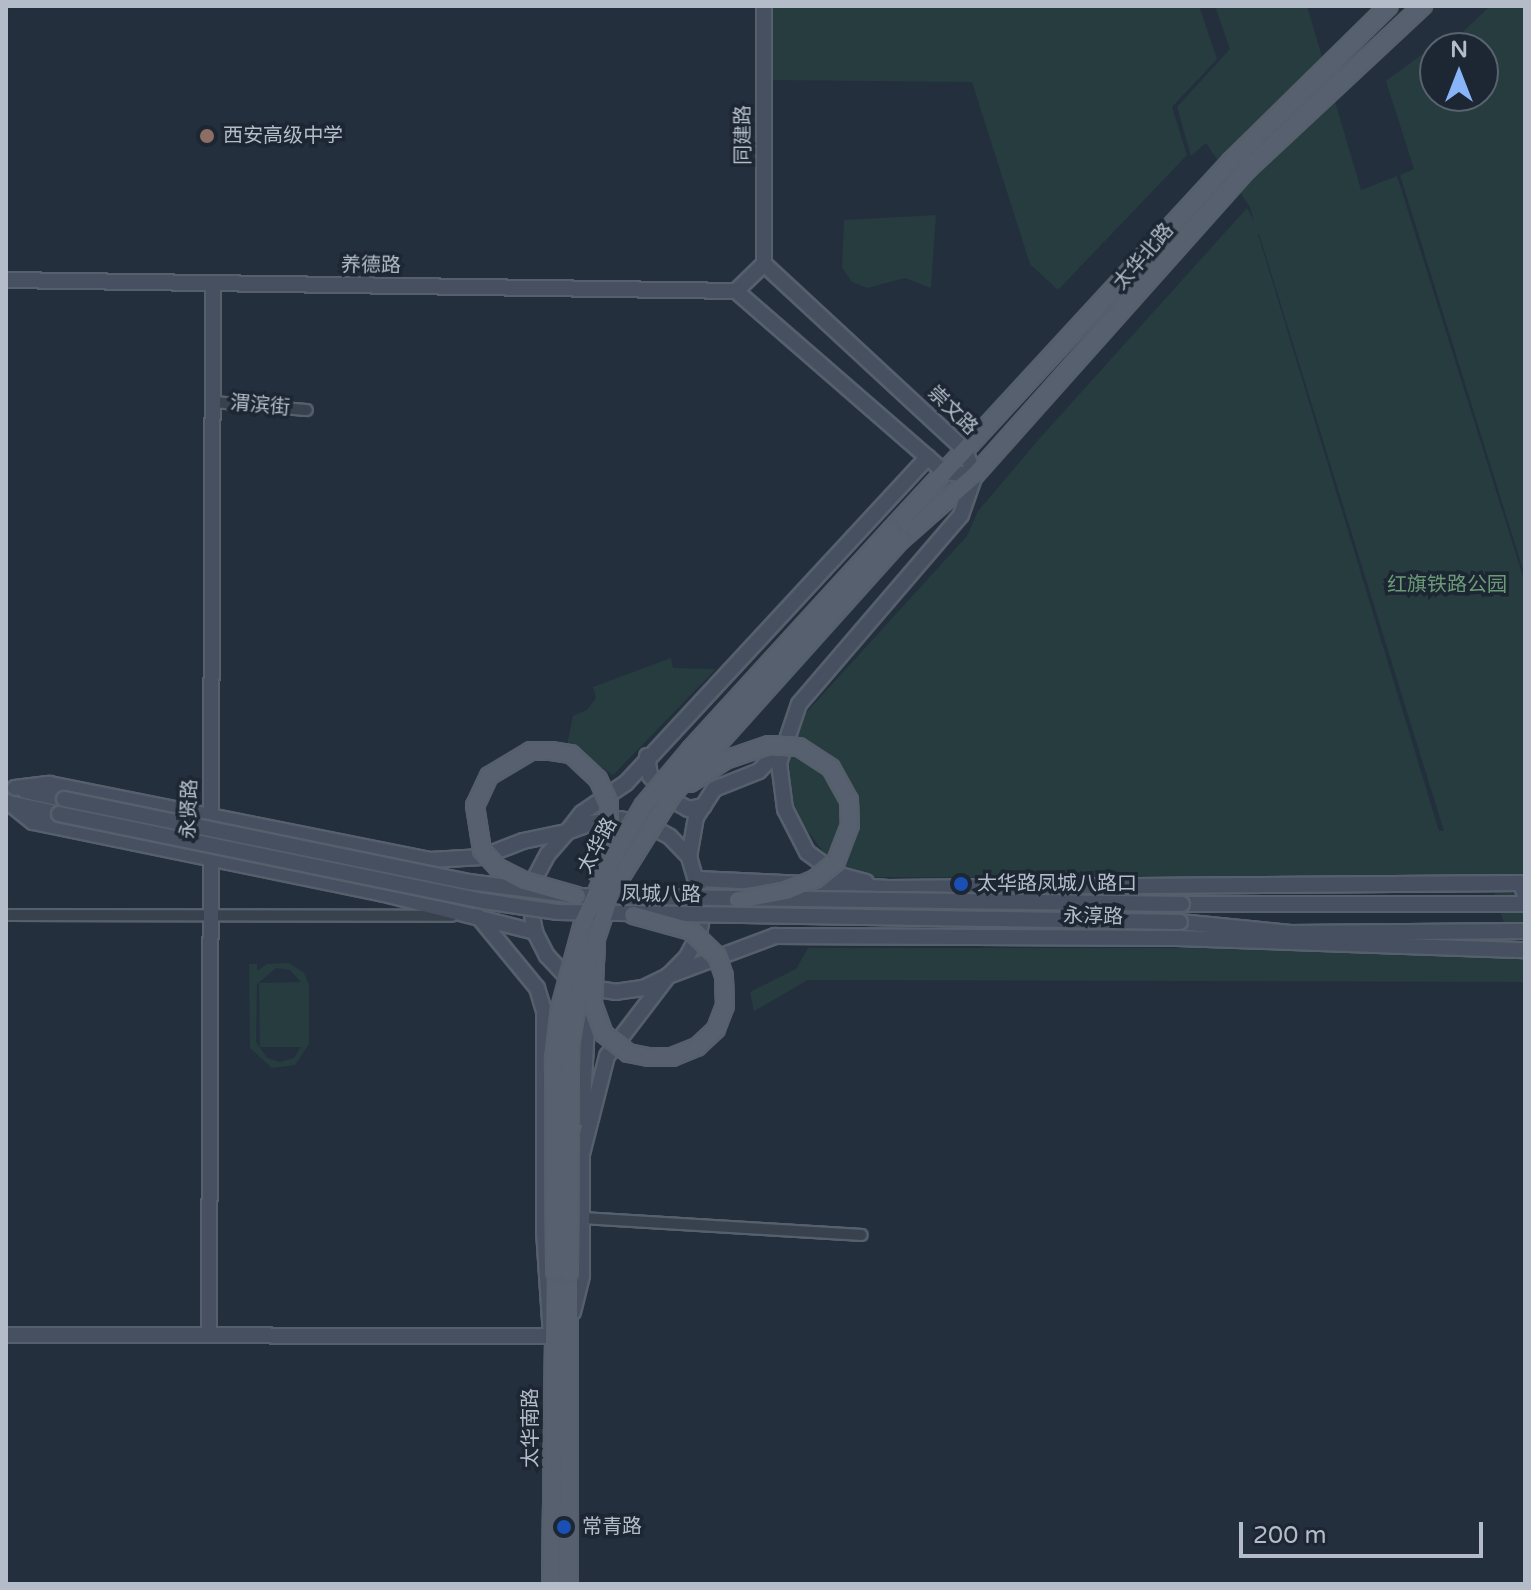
<!DOCTYPE html>
<meta charset="utf-8">
<style>
body{margin:0}
#map{position:relative;width:1531px;height:1590px;overflow:hidden;background:#242f3e;font-family:"Varela Round","Noto Sans SC",sans-serif}
div>[style]{position:absolute}
.green>*{inset:0;background:#263c3f}
.roads{filter:drop-shadow(2px 0 #565f6c) drop-shadow(-2px 0 #565f6c) drop-shadow(0 2px #565f6c) drop-shadow(0 -2px #565f6c)}
.street>*{height:10px;margin:-5px;padding:0 5px;transform-origin:5px;border-radius:5px;background:#38414e}
.secondary>*{height:14px;margin:-7px;padding:0 7px;transform-origin:7px;border-radius:7px;background:#465061}
.primary>*{height:16px;margin:-8px;padding:0 8px;transform-origin:8px;border-radius:8px;background:#56606e}
.bridges{filter:drop-shadow(2px 0 #565f6c) drop-shadow(-2px 0 #565f6c) drop-shadow(0 2px #565f6c) drop-shadow(0 -2px #565f6c)}
.secondary-bridge>*{height:14px;margin:-7px;padding:0 7px;transform-origin:7px;border-radius:7px;background:#465061}
.primary-bridge>*{height:16px;margin:-8px;padding:0 8px;transform-origin:8px;border-radius:8px;background:#56606e}
.dots>*{width:22px;height:22px;translate:-50% -50%;box-sizing:border-box;border:4px solid #1d2633;border-radius:50%}
span{translate:-50% -50%;white-space:nowrap;text-align:center;line-height:1.15;-webkit-text-stroke:7px #1d2633;paint-order:stroke}
.street-label{font-size:20px;color:#b4bcc9}
.poi-label{font-size:20px;color:#b4bcc9}
.left{translate:0 -50%;text-align:left}
.park-label{font-size:20px;color:#6b9a76}
.frame{position:absolute;inset:0;border:8px solid #b4bcc9;pointer-events:none}
.north{position:absolute;left:1419px;top:32px;width:80px;height:80px;box-sizing:border-box;background:#1d2633;border:2px solid #59626f;border-radius:50%;rotate:0deg;font-size:22px;font-weight:700;line-height:32px;text-align:center;color:#b4bcc9}
.north::after{content:'';display:block;margin:auto;width:28px;height:36px;background:#8ab4f8;clip-path:polygon(50% 0,100% 100%,50% 72%,0 100%)}
.scale{position:absolute;left:1239px;top:1522px;width:244px;height:36px;box-sizing:border-box;border:4px solid #b4bcc9;border-top:0;padding-left:10px;font-size:24px;line-height:28px;white-space:nowrap;color:#b4bcc9;-webkit-text-stroke:6px #1d2633;paint-order:stroke}
</style>
<div id="map">
<div class="green">
<div style="clip-path:polygon(773px 6px,1199px 6px,1217px 59px,1172px 107px,1187px 155px,1058px 290px,1030px 264px,972px 82px,773px 80px)"></div>
<div style="clip-path:polygon(evenodd,1215px 6px,1307px 6px,1361px 190px,1397px 176px,1525px 583px,1525px 988px,1523px 982px,808px 980px,754px 1011px,750px 992px,796px 969px,808px 948px,1512px 948px,1490px 879px,842px 877px,846px 866px,826px 855px,796px 816px,787px 770px,794px 726px,967px 536px,978px 511px,1040px 438px,1247px 208px,1254px 221px,1250px 207px,1206px 143px,1191px 156px,1177px 107px,1230px 49px,1215px 6px,1258px 234px,1259px 234px,1444px 831px,1439px 831px,1258px 234px)"></div>
<div style="clip-path:polygon(1490px 6px,1525px 6px,1525px 576px,1400px 175px,1414px 169px,1386px 81px,1424px 53px,1435px 55px,1435px 96px,1483px 96px,1483px 48px,1446px 48px)"></div>
<div style="clip-path:polygon(936px 215px,931px 288px,905px 278px,867px 288px,852px 282px,842px 268px,844px 220px)"></div>
<div style="clip-path:polygon(671px 658px,673px 668px,716px 669px,613px 775px,567px 745px,573px 716px,587px 710px,596px 698px,593px 687px)"></div>
<div style="clip-path:polygon(evenodd,289px 963px,304px 973px,309px 985px,309px 1044px,295px 1065px,272px 1068px,250px 1048px,249px 964px,257px 964px,257px 971px,267px 964px,289px 963px,276px 968px,290px 970px,301px 982px,259px 983px,260px 1047px,301px 1047px,294px 1058px,280px 1062px,267px 1058px,256px 1042px,257px 984px,276px 968px)"></div>
</div>
<div class="roads">
<div class="street">
<div style="left:213px;top:402px;width:94px;rotate:4.9deg"></div>
<div style="left:6px;top:915px;width:446px;rotate:0.1deg"></div>
<div style="left:583px;top:1218px;width:279px;rotate:3.5deg"></div>
</div>
<div class="secondary">
<div style="left:764px;top:6px;width:258px;rotate:90deg"></div>
<div style="left:6px;top:280px;width:730px;rotate:0.86deg"></div>
<div style="left:736px;top:291px;width:39px;rotate:-44deg"></div>
<div style="left:764px;top:264px;width:272px;rotate:42.8deg"></div>
<div style="left:964px;top:449px;width:28px;rotate:67deg"></div>
<div style="left:736px;top:291px;width:276px;rotate:41deg"></div>
<div style="left:944px;top:472px;width:31px;rotate:6deg"></div>
<div style="left:647px;top:756px;width:20px;rotate:81deg"></div>
<div style="left:650px;top:776px;width:33px;rotate:47deg"></div>
<div style="left:672px;top:800px;width:18px;rotate:29deg"></div>
<div style="left:688px;top:809px;width:16px;rotate:-11deg"></div>
<div style="left:15px;top:788px;width:35px;rotate:-7deg"></div>
<div style="left:50px;top:784px;width:388px;rotate:11.3deg"></div>
<div style="left:430px;top:860px;width:52px;rotate:-3.3deg"></div>
<div style="left:482px;top:857px;width:44px;rotate:-21.3deg"></div>
<div style="left:523px;top:841px;width:45px;rotate:-11.6deg"></div>
<div style="left:567px;top:832px;width:27px;rotate:-20deg"></div>
<div style="left:592px;top:823px;width:27px;rotate:-8deg"></div>
<div style="left:619px;top:819px;width:27px;rotate:10deg"></div>
<div style="left:646px;top:824px;width:27px;rotate:28deg"></div>
<div style="left:670px;top:837px;width:28px;rotate:46deg"></div>
<div style="left:689px;top:857px;width:53px;rotate:73.6deg"></div>
<div style="left:704px;top:908px;width:26px;rotate:101deg"></div>
<div style="left:699px;top:934px;width:26px;rotate:118deg"></div>
<div style="left:687px;top:957px;width:27px;rotate:135deg"></div>
<div style="left:668px;top:976px;width:28px;rotate:154deg"></div>
<div style="left:643px;top:988px;width:27px;rotate:172deg"></div>
<div style="left:616px;top:992px;width:27px;rotate:-170deg"></div>
<div style="left:589px;top:987px;width:27px;rotate:-153deg"></div>
<div style="left:565px;top:975px;width:26px;rotate:-133deg"></div>
<div style="left:547px;top:956px;width:27px;rotate:-117deg"></div>
<div style="left:535px;top:932px;width:27px;rotate:-100deg"></div>
<div style="left:530px;top:905px;width:27px;rotate:-80deg"></div>
<div style="left:535px;top:878px;width:27px;rotate:-62deg"></div>
<div style="left:548px;top:854px;width:29px;rotate:-49deg"></div>
<div style="left:567px;top:832px;width:24px;rotate:-52deg"></div>
<div style="left:582px;top:813px;width:53px;rotate:-34.3deg"></div>
<div style="left:626px;top:783px;width:444px;rotate:-47.2deg"></div>
<div style="left:25px;top:791px;width:40px;rotate:12deg"></div>
<div style="left:8px;top:802px;width:32px;rotate:39deg"></div>
<div style="left:33px;top:822px;width:358px;rotate:11.6deg"></div>
<div style="left:384px;top:894px;width:156px;rotate:14.1deg"></div>
<div style="left:14px;top:804px;width:46px;rotate:12.5deg"></div>
<div style="left:689px;top:857px;width:41px;rotate:-80.1deg"></div>
<div style="left:696px;top:817px;width:33px;rotate:-57deg"></div>
<div style="left:714px;top:789px;width:48px;rotate:-21.8deg"></div>
<div style="left:759px;top:771px;width:29px;rotate:-46deg"></div>
<div style="left:698px;top:879px;width:188px;rotate:2.7deg"></div>
<div style="left:886px;top:888px;width:635px;rotate:-0.45deg"></div>
<div style="left:1521px;top:883px;width:13px;rotate:72deg"></div>
<div style="left:866px;top:882px;width:30px;rotate:-165deg"></div>
<div style="left:837px;top:874px;width:37px;rotate:-144deg"></div>
<div style="left:807px;top:852px;width:48px;rotate:-117.1deg"></div>
<div style="left:785px;top:809px;width:46px;rotate:-97.4deg"></div>
<div style="left:779px;top:763px;width:62px;rotate:-71.3deg"></div>
<div style="left:799px;top:704px;width:249px;rotate:-49.4deg"></div>
<div style="left:961px;top:515px;width:42px;rotate:-70.7deg"></div>
<div style="left:1182px;top:904px;width:340px"></div>
<div style="left:1180px;top:922px;width:111px;rotate:5.7deg"></div>
<div style="left:1290px;top:933px;width:235px;rotate:-0.5deg"></div>
<div style="left:582px;top:1118px;width:131px;rotate:-86.9deg"></div>
<div style="left:582px;top:1154px;width:101px;rotate:-75.7deg"></div>
<div style="left:607px;top:1056px;width:101px;rotate:-52.7deg"></div>
<div style="left:668px;top:976px;width:114px;rotate:-20.5deg"></div>
<div style="left:775px;top:936px;width:402px;rotate:0.3deg"></div>
<div style="left:1177px;top:938px;width:348px;rotate:2deg"></div>
<div style="left:573px;top:1312px;width:38px;rotate:-76deg"></div>
<div style="left:582px;top:1275px;width:129px;rotate:-90deg"></div>
<div style="left:6px;top:1335px;width:545px;rotate:0.11deg"></div>
<div style="left:551px;top:1336px;width:105px;rotate:-93.8deg"></div>
<div style="left:544px;top:1231px;width:220px;rotate:-90deg"></div>
<div style="left:544px;top:1011px;width:24px;rotate:-107deg"></div>
<div style="left:537px;top:988px;width:94px;rotate:-129.4deg"></div>
<div style="left:209px;top:1335px;width:1051px;rotate:-89.78deg"></div>
</div>
<div class="primary">
<div style="left:891px;top:530px;width:502px;rotate:-47.34deg"></div>
<div style="left:1231px;top:161px;width:221px;rotate:-44.5deg"></div>
<div style="left:901px;top:540px;width:98px;rotate:-41.3deg"></div>
<div style="left:975px;top:475px;width:411px;rotate:-48.3deg"></div>
<div style="left:1249px;top:168px;width:238px;rotate:-43deg"></div>
<div style="left:569px;top:1273px;width:311px;rotate:90deg"></div>
<div style="left:551px;top:1584px;width:312px;rotate:-89.3deg"></div>
</div>
</div>
<div class="bridges">
<div class="secondary-bridge">
<div style="left:64px;top:799px;width:413px;rotate:11.6deg"></div>
<div style="left:469px;top:882px;width:109px;rotate:7.4deg"></div>
<div style="left:577px;top:896px;width:605px;rotate:0.76deg"></div>
<div style="left:59px;top:814px;width:434px;rotate:11.6deg"></div>
<div style="left:484px;top:901px;width:75px;rotate:8.5deg"></div>
<div style="left:558px;top:912px;width:622px;rotate:0.92deg"></div>
</div>
<div class="primary-bridge">
<div style="left:690px;top:783px;width:42px;rotate:-33.3deg"></div>
<div style="left:725px;top:760px;width:46px;rotate:-18.8deg"></div>
<div style="left:769px;top:745px;width:30px;rotate:4deg"></div>
<div style="left:799px;top:747px;width:38px;rotate:33deg"></div>
<div style="left:831px;top:768px;width:37px;rotate:61deg"></div>
<div style="left:849px;top:800px;width:25px;rotate:88deg"></div>
<div style="left:850px;top:825px;width:40px;rotate:111deg"></div>
<div style="left:836px;top:862px;width:27px;rotate:141deg"></div>
<div style="left:815px;top:879px;width:30px;rotate:157deg"></div>
<div style="left:787px;top:891px;width:50px;rotate:169.6deg"></div>
<div style="left:577px;top:896px;width:55px;rotate:-164.2deg"></div>
<div style="left:524px;top:881px;width:29px;rotate:-153deg"></div>
<div style="left:498px;top:868px;width:24px;rotate:-132deg"></div>
<div style="left:482px;top:850px;width:45px;rotate:-99deg"></div>
<div style="left:475px;top:806px;width:33px;rotate:-65deg"></div>
<div style="left:489px;top:776px;width:49px;rotate:-30.8deg"></div>
<div style="left:531px;top:751px;width:20px"></div>
<div style="left:551px;top:751px;width:20px;rotate:9deg"></div>
<div style="left:571px;top:754px;width:37px;rotate:43deg"></div>
<div style="left:598px;top:779px;width:27px;rotate:66deg"></div>
<div style="left:609px;top:804px;width:30px;rotate:90deg"></div>
<div style="left:609px;top:834px;width:40px;rotate:108.9deg"></div>
<div style="left:596px;top:944px;width:60px;rotate:92.9deg"></div>
<div style="left:593px;top:1004px;width:32px;rotate:70deg"></div>
<div style="left:604px;top:1034px;width:31px;rotate:38deg"></div>
<div style="left:628px;top:1053px;width:21px;rotate:11deg"></div>
<div style="left:649px;top:1057px;width:23px"></div>
<div style="left:672px;top:1057px;width:27px;rotate:-22deg"></div>
<div style="left:697px;top:1047px;width:26px;rotate:-43deg"></div>
<div style="left:716px;top:1029px;width:25px;rotate:-69deg"></div>
<div style="left:725px;top:1006px;width:30px;rotate:-92deg"></div>
<div style="left:724px;top:976px;width:21px;rotate:-109deg"></div>
<div style="left:717px;top:956px;width:36px;rotate:-136deg"></div>
<div style="left:691px;top:931px;width:60px;rotate:-164.6deg"></div>
<div style="left:555px;top:1272px;width:213px;rotate:-90.3deg"></div>
<div style="left:554px;top:1059px;width:51px;rotate:-83.3deg"></div>
<div style="left:560px;top:1008px;width:88px;rotate:-74.9deg"></div>
<div style="left:583px;top:923px;width:68px;rotate:-65.7deg"></div>
<div style="left:611px;top:861px;width:64px;rotate:-59.8deg"></div>
<div style="left:643px;top:806px;width:75px;rotate:-49.9deg"></div>
<div style="left:691px;top:749px;width:297px;rotate:-47.6deg"></div>
<div style="left:569px;top:1273px;width:227px;rotate:-89.7deg"></div>
<div style="left:570px;top:1046px;width:61px;rotate:-80.5deg"></div>
<div style="left:580px;top:986px;width:100px;rotate:-71.4deg"></div>
<div style="left:612px;top:891px;width:113px;rotate:-58deg"></div>
<div style="left:672px;top:795px;width:343px;rotate:-48.1deg"></div>
</div>
</div>
<div class="dots">
<div style="left:207px;top:136px;background:#8d6e63"></div>
<div style="left:961px;top:884px;background:#1a4fb4"></div>
<div style="left:564px;top:1527px;background:#1a4fb4"></div>
</div>
<div class="street-label">
<span style="left:744px;top:135px;rotate:-90deg">同建路</span>
<span style="left:1144px;top:257px;rotate:-49deg">太华北路</span>
<span style="left:371px;top:266px;rotate:1deg">养德路</span>
<span style="left:260px;top:406px;rotate:5deg">渭滨街</span>
<span style="left:952px;top:411px;rotate:44deg">崇文路</span>
<span style="left:190px;top:809px;rotate:-88deg">永贤路</span>
<span style="left:598px;top:846px;rotate:-62deg">太华路</span>
<span style="left:661px;top:895px;rotate:1deg">凤城八路</span>
<span style="left:1093px;top:917px;rotate:1deg">永淳路</span>
<span style="left:531px;top:1428px;rotate:-90deg">太华南路</span>
</div>
<div class="poi-label">
<span class="left" style="left:223px;top:136px">西安高级中学</span>
<span class="left" style="left:977px;top:884px">太华路凤城八路口</span>
<span class="left" style="left:582px;top:1527px">常青路</span>
</div>
<div class="park-label">
<span style="left:1447px;top:585px">红旗铁路公园</span>
</div>
<div class="frame"></div>
<div class="north">N</div>
<div class="scale">200 m</div>
</div>
